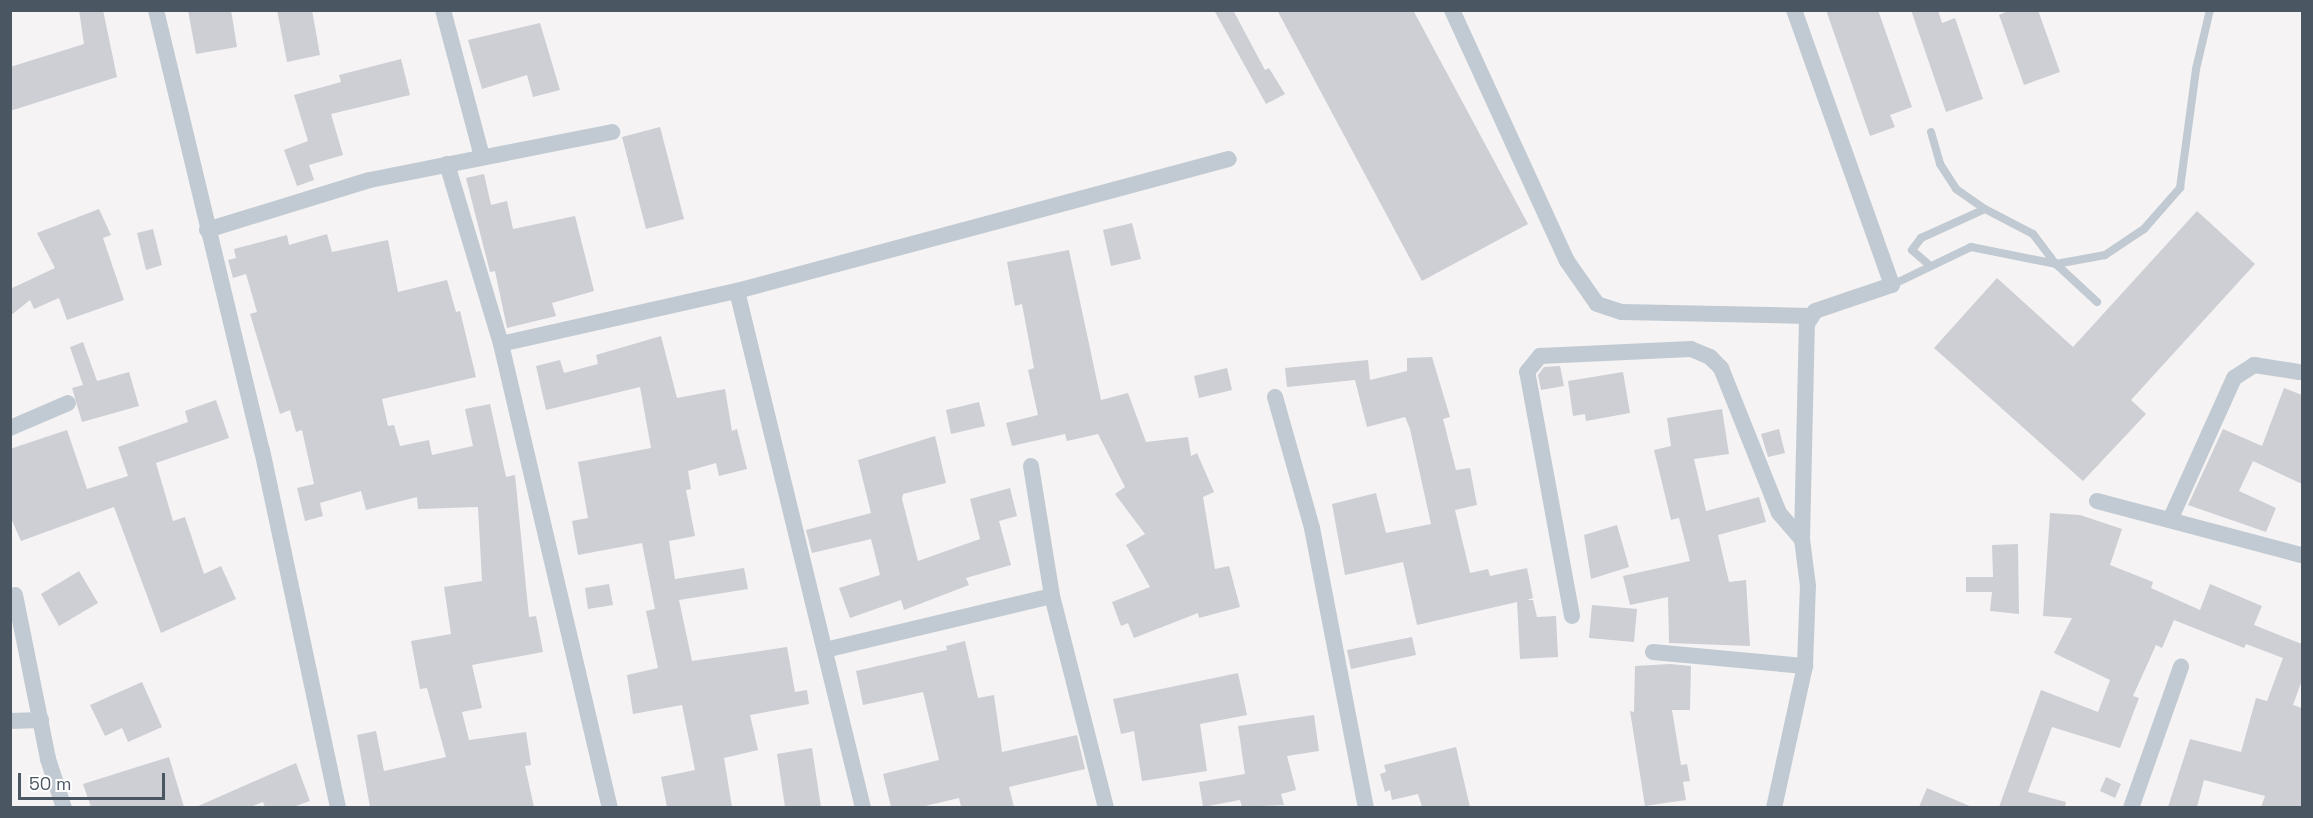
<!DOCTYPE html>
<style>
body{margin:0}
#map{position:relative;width:2313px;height:818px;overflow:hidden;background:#f5f3f3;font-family:"Space Grotesk",sans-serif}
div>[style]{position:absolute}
.building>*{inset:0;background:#cdcfd5}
.service>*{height:8px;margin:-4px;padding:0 4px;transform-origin:4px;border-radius:4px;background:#c1cad2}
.minor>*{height:16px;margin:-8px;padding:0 8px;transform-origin:8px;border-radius:8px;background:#c1cad2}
span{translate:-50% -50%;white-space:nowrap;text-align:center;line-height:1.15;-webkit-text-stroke:5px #fff;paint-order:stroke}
.frame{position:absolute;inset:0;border:12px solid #4a5661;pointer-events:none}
.scale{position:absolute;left:18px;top:773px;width:147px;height:27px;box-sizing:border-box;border:3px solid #4a5661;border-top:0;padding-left:8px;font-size:18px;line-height:21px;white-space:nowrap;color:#4a5661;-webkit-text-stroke:4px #fff;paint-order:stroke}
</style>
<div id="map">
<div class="building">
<div style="clip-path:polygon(79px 10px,103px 10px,117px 77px,10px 111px,10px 67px,84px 44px)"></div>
<div style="clip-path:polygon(188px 10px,231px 10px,237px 47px,196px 54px)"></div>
<div style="clip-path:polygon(277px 10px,312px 10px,320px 55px,287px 62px)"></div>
<div style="clip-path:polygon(1214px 10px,1233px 10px,1265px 70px,1269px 68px,1285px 94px,1266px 104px)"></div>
<div style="clip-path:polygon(1277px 10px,1413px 10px,1528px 224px,1422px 281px)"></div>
<div style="clip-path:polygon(1826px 10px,1878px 10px,1912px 107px,1890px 115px,1895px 127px,1870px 136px)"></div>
<div style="clip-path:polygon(1911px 10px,1938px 10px,1942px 23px,1955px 18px,1983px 99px,1946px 112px)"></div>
<div style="clip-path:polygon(2010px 10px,2038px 10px,2060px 72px,2024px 85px,1999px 15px)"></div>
<div style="clip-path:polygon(540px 23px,560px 90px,533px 97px,527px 75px,482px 89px,468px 40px)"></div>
<div style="clip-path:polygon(401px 59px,410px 95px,331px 114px,343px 155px,309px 165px,314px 180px,297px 186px,284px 150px,308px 141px,294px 95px,341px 82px,339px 75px)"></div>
<div style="clip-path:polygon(660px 127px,684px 219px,646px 229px,622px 137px)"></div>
<div style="clip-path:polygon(484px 174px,491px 205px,507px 201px,513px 229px,575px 216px,594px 291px,552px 303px,556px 316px,507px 328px,495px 271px,490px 272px,466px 178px)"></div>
<div style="clip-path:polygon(99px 209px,111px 235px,103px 238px,124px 300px,67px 320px,59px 298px,34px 309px,30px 300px,10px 316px,10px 289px,55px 268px,37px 233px)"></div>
<div style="clip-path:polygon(2197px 211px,2255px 264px,2131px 400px,2146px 414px,2083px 481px,1934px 348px,1997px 278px,2073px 347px)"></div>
<div style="clip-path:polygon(1132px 223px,1141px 259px,1111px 266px,1103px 230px)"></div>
<div style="clip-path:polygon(153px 229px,162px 265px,146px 270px,137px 233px)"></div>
<div style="clip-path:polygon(327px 234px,332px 252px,388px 240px,398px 292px,447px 280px,456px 312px,460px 311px,476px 377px,382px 399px,388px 426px,394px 425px,400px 446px,429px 440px,432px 455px,473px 446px,465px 409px,490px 404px,506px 477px,515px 475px,529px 617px,536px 616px,543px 652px,472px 665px,482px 708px,462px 712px,469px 740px,526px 732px,531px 765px,525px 766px,534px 807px,370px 807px,357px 735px,376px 731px,384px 771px,446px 757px,427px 688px,420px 689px,411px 641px,451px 634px,444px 587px,482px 581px,478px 507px,418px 509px,417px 497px,366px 510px,361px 491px,320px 503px,323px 516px,305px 521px,297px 488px,314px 484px,302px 430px,296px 432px,290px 410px,280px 414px,250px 314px,257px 312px,246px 274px,233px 278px,228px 260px,236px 258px,234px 249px,287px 235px,289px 245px)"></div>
<div style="clip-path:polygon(1069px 250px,1101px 400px,1128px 393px,1146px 442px,1188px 437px,1191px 456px,1197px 453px,1214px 492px,1203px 497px,1215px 569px,1229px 566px,1240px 607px,1199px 618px,1198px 613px,1134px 638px,1128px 623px,1121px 626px,1112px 602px,1150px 587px,1126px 545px,1145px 534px,1115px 494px,1125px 487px,1098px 434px,1067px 441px,1065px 434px,1012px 446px,1006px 423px,1038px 415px,1028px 370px,1034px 368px,1022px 304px,1015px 306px,1007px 262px)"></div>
<div style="clip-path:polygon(661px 336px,677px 398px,725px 389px,732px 431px,737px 429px,747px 469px,719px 476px,716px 463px,688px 471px,691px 489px,686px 490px,695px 536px,669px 541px,675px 579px,744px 568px,748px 589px,679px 600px,692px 661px,787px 647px,795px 692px,807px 690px,809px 704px,750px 715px,758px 750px,724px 758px,732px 807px,667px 807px,661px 777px,695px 770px,682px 705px,633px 714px,627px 675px,658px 668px,646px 611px,655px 609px,642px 543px,578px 555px,572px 521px,588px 518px,578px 462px,651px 448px,640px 387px,546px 410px,536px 366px,560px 360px,564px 373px,598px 364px,596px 355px)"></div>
<div style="clip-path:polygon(83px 342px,97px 381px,129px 372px,139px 406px,82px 422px,72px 388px,83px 385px,70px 347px)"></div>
<div style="clip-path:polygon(1432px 357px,1450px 417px,1443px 419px,1456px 470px,1470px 468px,1477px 505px,1455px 510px,1470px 573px,1488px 569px,1490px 576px,1527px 568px,1533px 598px,1527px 600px,1533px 600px,1537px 617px,1556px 616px,1558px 657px,1520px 659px,1517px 602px,1417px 625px,1403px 562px,1345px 575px,1332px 504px,1376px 493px,1386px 533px,1431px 524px,1410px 429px,1405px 417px,1367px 427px,1355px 380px,1287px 387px,1285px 368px,1368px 360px,1370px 380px,1407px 371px,1407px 358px)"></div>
<div style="clip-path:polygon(1560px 366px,1564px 386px,1541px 390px,1538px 375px,1544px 367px)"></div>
<div style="clip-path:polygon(1227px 368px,1232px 390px,1199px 398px,1194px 376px)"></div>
<div style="clip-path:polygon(1623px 372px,1630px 413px,1586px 421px,1585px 414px,1573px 416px,1568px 381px)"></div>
<div style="clip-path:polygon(2284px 388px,2302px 395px,2302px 484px,2253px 461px,2239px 491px,2276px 508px,2266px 532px,2188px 505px,2223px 429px,2262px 446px)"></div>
<div style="clip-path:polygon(216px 400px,229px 438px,156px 463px,173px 521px,185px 517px,204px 574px,221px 566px,236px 599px,161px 633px,114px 507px,21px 541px,10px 516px,10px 449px,67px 430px,87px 489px,128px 476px,118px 447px,188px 422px,185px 411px)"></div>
<div style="clip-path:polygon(979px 402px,985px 426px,951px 434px,946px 410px)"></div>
<div style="clip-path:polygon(1722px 409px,1729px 454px,1694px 459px,1706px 511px,1759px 497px,1766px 522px,1718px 535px,1729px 582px,1746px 580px,1750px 646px,1669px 643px,1668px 597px,1630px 605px,1623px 576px,1690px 561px,1679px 518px,1671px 520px,1654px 450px,1671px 446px,1667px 418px)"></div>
<div style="clip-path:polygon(1779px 429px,1785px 453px,1768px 457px,1761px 434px)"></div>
<div style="clip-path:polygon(935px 436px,946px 483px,903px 494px,902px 499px,918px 561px,980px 539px,970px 499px,1010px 488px,1017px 516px,999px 521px,1011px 565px,966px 578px,969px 585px,904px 610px,901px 600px,850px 618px,839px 588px,880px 575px,871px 539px,812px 553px,806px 530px,871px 513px,858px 460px)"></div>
<div style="clip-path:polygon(2050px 513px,2080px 515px,2122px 529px,2110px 565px,2153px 582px,2151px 588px,2200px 610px,2210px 584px,2262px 606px,2254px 625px,2302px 644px,2302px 680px,2293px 705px,2302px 708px,2302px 807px,2261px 807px,2265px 796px,2204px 780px,2197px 807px,2168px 807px,2190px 739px,2241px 752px,2256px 698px,2267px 701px,2283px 658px,2246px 644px,2244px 648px,2174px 620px,2162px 648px,2156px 645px,2133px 696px,2139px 698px,2120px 748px,2052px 727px,2028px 792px,2066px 802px,2065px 807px,1999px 807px,2041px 690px,2098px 712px,2110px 680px,2054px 653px,2072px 618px,2043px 616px)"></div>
<div style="clip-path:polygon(1617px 525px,1629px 567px,1591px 579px,1584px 535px)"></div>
<div style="clip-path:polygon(2018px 544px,2019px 614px,1990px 611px,1992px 592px,1966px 592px,1966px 577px,1993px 577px,1992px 545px)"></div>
<div style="clip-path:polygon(79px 571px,98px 603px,59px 626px,41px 594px)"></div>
<div style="clip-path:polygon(609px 584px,613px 605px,588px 609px,585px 588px)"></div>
<div style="clip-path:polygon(1592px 605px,1637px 609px,1634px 642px,1589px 638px)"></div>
<div style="clip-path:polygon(1412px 637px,1416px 655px,1351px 669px,1347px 650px)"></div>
<div style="clip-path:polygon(965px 641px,978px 698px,994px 695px,1002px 752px,1077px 735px,1085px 769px,1009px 787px,1014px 807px,961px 807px,959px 798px,921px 807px,891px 807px,883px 774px,939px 760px,923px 692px,863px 705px,856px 671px,947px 650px,946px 646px)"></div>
<div style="clip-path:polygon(1670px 664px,1691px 666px,1690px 710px,1672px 710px,1681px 765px,1687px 764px,1690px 781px,1683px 782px,1686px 800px,1645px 806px,1630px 711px,1634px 712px,1635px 666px)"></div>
<div style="clip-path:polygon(1238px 673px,1247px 715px,1200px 724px,1207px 771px,1142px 781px,1134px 731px,1121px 734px,1113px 699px)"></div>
<div style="clip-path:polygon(142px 682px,162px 727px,128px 742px,122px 728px,105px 736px,90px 705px)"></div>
<div style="clip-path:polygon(1314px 715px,1319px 751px,1287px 756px,1296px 790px,1281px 794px,1284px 805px,1242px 807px,1240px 800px,1203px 807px,1199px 782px,1245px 774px,1238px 726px)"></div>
<div style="clip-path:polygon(1456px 747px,1470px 807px,1422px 807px,1418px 794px,1392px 800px,1390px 790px,1385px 792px,1380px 774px,1386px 772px,1384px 765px)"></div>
<div style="clip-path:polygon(812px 748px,821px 807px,785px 807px,777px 754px)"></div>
<div style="clip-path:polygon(169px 757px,184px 807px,91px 807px,83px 784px)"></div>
<div style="clip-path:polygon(296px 763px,310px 801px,293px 807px,265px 807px,263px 802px,250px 807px,196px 807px)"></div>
<div style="clip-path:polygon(2106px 777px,2121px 784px,2115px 798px,2100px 791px)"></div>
<div style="clip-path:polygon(1927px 788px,1972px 807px,1919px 807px)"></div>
</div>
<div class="service">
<div style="left:1931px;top:132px;width:33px;rotate:74deg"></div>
<div style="left:1940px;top:164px;width:30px;rotate:57deg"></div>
<div style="left:1956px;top:189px;width:35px;rotate:35deg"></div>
<div style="left:1928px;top:264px;width:21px;rotate:-139deg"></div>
<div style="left:1912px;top:250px;width:15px;rotate:-53deg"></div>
<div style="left:1921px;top:238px;width:70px;rotate:-24.4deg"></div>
<div style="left:1985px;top:209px;width:54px;rotate:27.5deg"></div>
<div style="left:2033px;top:234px;width:38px;rotate:53deg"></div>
<div style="left:2056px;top:264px;width:56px;rotate:42.8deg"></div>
<div style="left:1892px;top:285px;width:88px;rotate:-25.7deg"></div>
<div style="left:1971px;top:247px;width:87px;rotate:11.3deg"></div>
<div style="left:2056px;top:264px;width:50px;rotate:-10.4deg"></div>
<div style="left:2105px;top:255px;width:47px;rotate:-33.7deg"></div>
<div style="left:2144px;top:229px;width:55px;rotate:-48.7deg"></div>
<div style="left:2180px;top:188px;width:120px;rotate:-82.3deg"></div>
<div style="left:2196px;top:69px;width:61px;rotate:-76.7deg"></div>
</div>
<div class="minor">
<div style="left:156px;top:10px;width:453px;rotate:76.5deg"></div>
<div style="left:262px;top:450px;width:366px;rotate:78deg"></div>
<div style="left:443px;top:10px;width:152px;rotate:75.1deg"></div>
<div style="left:1452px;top:10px;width:276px;rotate:65.4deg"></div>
<div style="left:1567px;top:261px;width:52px;rotate:55.1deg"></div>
<div style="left:1597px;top:304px;width:26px;rotate:18deg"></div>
<div style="left:1622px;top:312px;width:188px;rotate:1.2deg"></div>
<div style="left:447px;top:164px;width:188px;rotate:73.3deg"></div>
<div style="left:501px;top:344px;width:477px;rotate:76.8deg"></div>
<div style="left:207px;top:230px;width:170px;rotate:-17.1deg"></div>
<div style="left:370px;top:180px;width:247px;rotate:-11.2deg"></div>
<div style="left:737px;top:291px;width:532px;rotate:76.3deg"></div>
<div style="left:501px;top:344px;width:242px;rotate:-12.7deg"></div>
<div style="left:737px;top:291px;width:509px;rotate:-15.02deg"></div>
<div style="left:1275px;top:397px;width:136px;rotate:74.2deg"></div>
<div style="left:1312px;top:528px;width:285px;rotate:79.1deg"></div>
<div style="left:10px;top:428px;width:63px;rotate:-23.3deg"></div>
<div style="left:1031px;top:466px;width:132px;rotate:80.8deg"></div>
<div style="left:1052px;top:596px;width:219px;rotate:75.7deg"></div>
<div style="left:2097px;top:501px;width:212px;rotate:14.8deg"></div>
<div style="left:2170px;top:520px;width:156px;rotate:-65.7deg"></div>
<div style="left:2234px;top:378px;width:24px;rotate:-33deg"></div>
<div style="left:2254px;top:365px;width:46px;rotate:8.8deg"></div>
<div style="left:15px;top:595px;width:167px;rotate:78.6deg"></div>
<div style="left:48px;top:759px;width:52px;rotate:71.9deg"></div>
<div style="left:1572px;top:616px;width:248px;rotate:-100.4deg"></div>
<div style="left:1527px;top:372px;width:21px;rotate:-51deg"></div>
<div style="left:1540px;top:356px;width:151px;rotate:-2.7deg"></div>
<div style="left:1691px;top:349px;width:21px;rotate:23deg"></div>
<div style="left:1710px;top:357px;width:16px;rotate:45deg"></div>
<div style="left:1721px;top:368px;width:156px;rotate:68.2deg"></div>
<div style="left:1779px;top:513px;width:35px;rotate:49deg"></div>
<div style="left:825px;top:650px;width:233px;rotate:-13.4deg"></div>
<div style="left:1653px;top:652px;width:153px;rotate:5.3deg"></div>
<div style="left:10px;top:721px;width:31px;rotate:-2deg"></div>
<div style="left:1774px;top:808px;width:145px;rotate:-77.7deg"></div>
<div style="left:1805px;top:666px;width:80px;rotate:-87.9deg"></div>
<div style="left:1808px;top:586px;width:47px;rotate:-97.3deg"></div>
<div style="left:1802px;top:539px;width:215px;rotate:-88.7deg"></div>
<div style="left:1807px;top:324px;width:15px;rotate:-58deg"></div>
<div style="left:1815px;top:311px;width:81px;rotate:-18.7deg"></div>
<div style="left:1892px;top:285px;width:292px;rotate:-109.6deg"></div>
<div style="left:2131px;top:808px;width:150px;rotate:-70.5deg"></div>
</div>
<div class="frame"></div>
<div class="scale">50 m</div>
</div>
